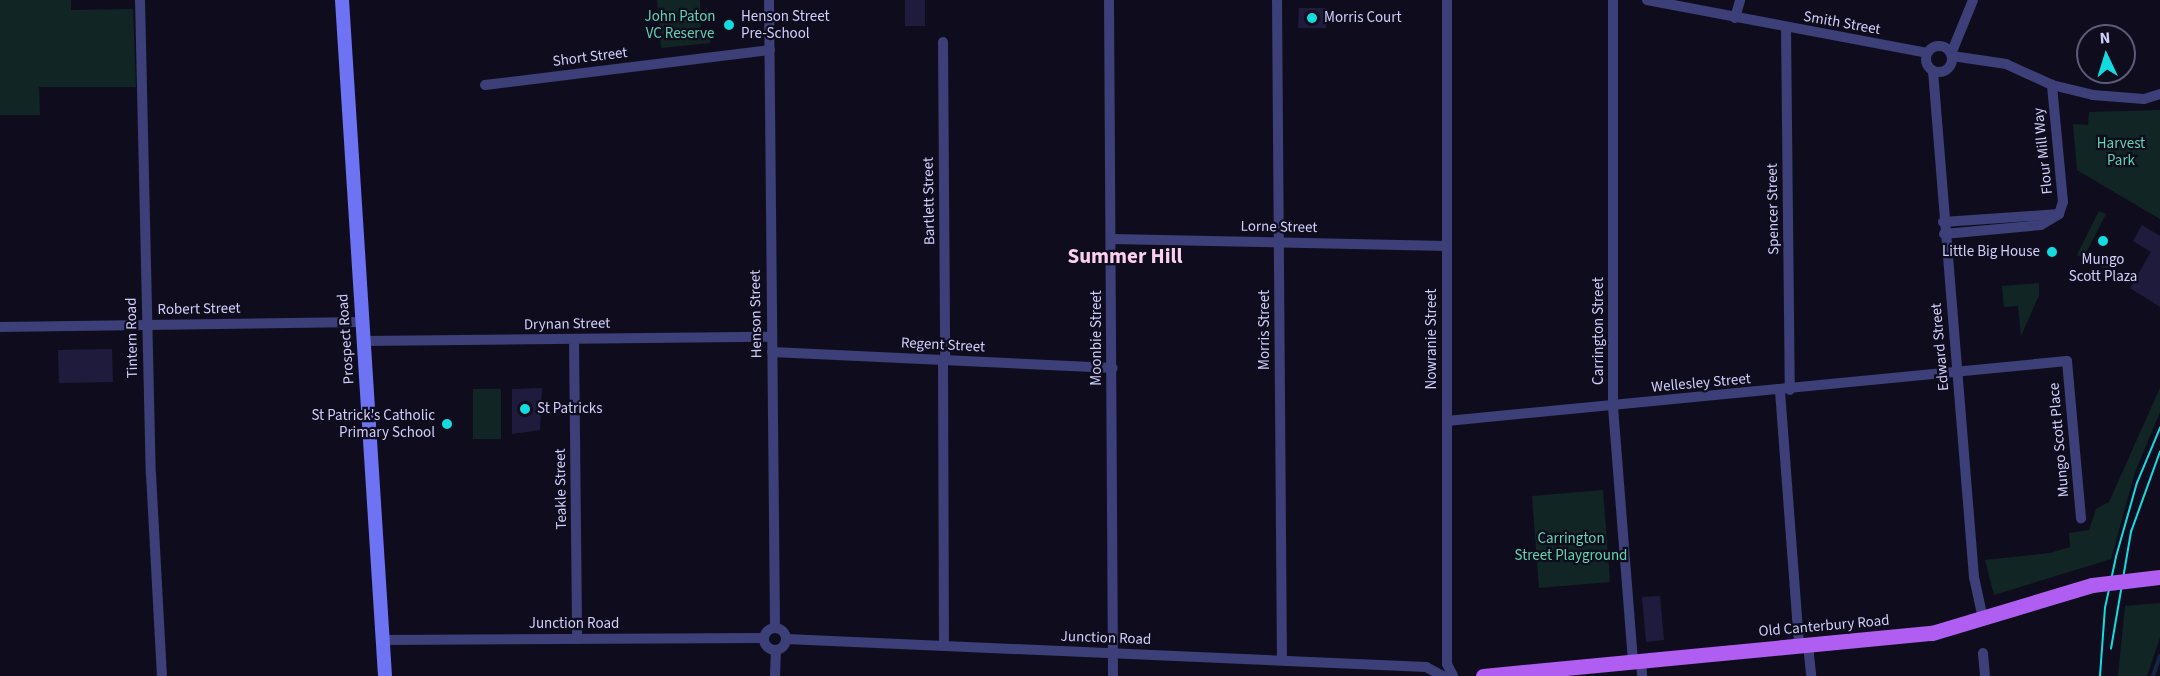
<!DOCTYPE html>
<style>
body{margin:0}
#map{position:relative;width:2160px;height:676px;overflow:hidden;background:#0f0d1d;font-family:"Source Sans 3",sans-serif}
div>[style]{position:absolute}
.green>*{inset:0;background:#112624}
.stream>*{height:4px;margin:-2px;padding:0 2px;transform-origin:2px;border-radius:2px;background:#122842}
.building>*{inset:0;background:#1f1b3c}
.street>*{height:10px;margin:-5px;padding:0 5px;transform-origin:5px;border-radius:5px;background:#3c3f78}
.street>.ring{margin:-5px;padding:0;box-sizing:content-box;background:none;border:10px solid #3c3f78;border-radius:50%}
.secondary>*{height:14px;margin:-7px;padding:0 7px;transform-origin:7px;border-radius:7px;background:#6d73f2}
.primary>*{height:15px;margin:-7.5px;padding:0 7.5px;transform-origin:7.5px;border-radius:7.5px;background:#af5ef1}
.tram>*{height:1.5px;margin:-0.75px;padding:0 0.75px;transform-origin:0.75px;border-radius:0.75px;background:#13dce1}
.primary-bridge>*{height:15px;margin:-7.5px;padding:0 7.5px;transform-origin:7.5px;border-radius:7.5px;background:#af5ef1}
.dots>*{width:16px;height:16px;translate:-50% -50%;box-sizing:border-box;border:3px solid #0f0d1d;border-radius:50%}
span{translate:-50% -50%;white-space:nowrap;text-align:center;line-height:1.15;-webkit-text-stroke:4.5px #0f0d1d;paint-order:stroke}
.park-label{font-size:15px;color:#61d3ae}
.poi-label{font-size:15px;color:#cfcefb}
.left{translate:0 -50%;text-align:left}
.right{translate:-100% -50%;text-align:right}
.street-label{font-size:15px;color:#cfcefb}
.district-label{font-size:21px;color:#fbcfee;font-weight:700}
.north{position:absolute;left:2076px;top:24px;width:60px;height:60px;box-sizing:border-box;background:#0f0d1d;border:2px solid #5c5a76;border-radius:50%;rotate:356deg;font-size:16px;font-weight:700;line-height:24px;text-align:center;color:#cfcefb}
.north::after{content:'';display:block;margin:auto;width:21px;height:27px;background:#13dce1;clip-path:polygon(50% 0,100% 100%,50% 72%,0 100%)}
</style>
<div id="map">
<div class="green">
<div style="clip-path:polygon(0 0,71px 0,71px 10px,133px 9px,136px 87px,39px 87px,40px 115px,0 115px)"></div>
<div style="clip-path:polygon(657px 0,700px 0,701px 32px,710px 33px,710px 43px,661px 48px)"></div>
<div style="clip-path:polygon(2160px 110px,2160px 219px,2077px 170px,2073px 124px,2088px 125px,2089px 112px)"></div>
<div style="clip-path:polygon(2099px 211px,2106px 214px,2086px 253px,2113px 266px,2111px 272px,2077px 255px)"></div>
<div style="clip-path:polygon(2039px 283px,2039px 295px,2021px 336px,2018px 306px,2004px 307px,2002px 286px)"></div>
<div style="clip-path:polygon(2160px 388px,2160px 412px,2135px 472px,2111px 559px,1994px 595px,1985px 560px,2050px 553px,2070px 547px,2069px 533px,2089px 530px,2096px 509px,2109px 502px)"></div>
<div style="clip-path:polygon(473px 389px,501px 389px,501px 439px,473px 439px)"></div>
<div style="clip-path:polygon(1603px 490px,1610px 582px,1539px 588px,1532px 496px)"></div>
<div style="clip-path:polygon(2160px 603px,2160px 637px,2147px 676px,2118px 676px,2125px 606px)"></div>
</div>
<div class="stream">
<div style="left:2153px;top:676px;width:21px;rotate:-71deg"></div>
</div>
<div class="building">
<div style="clip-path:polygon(905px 0,925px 0,925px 26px,905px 26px)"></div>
<div style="clip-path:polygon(1299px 8px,1327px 8px,1326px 28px,1298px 28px)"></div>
<div style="clip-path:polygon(2142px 225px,2160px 236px,2160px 307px,2130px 288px,2151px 252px,2133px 241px)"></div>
<div style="clip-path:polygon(112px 349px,113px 382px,59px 383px,58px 350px)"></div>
<div style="clip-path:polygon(542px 388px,540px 430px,512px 434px,512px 389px)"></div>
<div style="clip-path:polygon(1660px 596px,1664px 640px,1646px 642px,1642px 597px)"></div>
</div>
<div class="street">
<div style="left:140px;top:0;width:474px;rotate:88.7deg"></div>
<div style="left:151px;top:474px;width:202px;rotate:86.9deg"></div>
<div style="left:769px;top:0;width:628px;rotate:89.45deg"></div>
<div style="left:1109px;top:0;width:676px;rotate:89.66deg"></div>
<div style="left:1277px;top:0;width:660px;rotate:89.57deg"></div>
<div style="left:1447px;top:0;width:664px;rotate:90deg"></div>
<div style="left:1447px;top:664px;width:13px;rotate:63deg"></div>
<div style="left:1613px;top:0;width:407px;rotate:90deg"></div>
<div style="left:1613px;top:407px;width:255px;rotate:85.5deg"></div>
<div style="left:1647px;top:0;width:285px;rotate:10.7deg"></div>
<div style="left:1735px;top:18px;width:19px;rotate:-74deg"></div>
<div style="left:1786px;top:28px;width:362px;rotate:89.4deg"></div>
<div style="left:943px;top:42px;width:318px;rotate:89.6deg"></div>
<div class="ring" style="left:1926px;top:46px;width:16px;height:16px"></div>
<div style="left:1951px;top:54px;width:58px;rotate:-67.8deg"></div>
<div style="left:1952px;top:56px;width:55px;rotate:8.4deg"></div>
<div style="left:2006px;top:64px;width:51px;rotate:24.5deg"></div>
<div style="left:2052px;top:85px;width:42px;rotate:13.7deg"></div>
<div style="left:2093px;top:95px;width:51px;rotate:4.5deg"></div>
<div style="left:2144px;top:99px;width:17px;rotate:-17deg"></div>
<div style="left:1933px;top:71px;width:508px;rotate:85.37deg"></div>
<div style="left:1974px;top:577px;width:43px;rotate:77.9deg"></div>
<div style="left:485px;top:85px;width:287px;rotate:-7deg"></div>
<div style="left:1943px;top:222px;width:116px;rotate:-3.9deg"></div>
<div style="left:1944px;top:234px;width:97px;rotate:-5.3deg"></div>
<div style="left:2041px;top:225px;width:21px;rotate:-31deg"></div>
<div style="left:2059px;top:214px;width:13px;rotate:-72deg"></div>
<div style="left:2063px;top:202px;width:118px;rotate:-95.4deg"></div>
<div style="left:1112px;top:239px;width:335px;rotate:1.2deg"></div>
<div style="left:0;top:327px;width:362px;rotate:-0.8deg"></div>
<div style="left:574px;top:339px;width:300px;rotate:89.4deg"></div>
<div style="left:363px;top:341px;width:408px;rotate:-0.6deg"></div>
<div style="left:772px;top:352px;width:341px;rotate:2.7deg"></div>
<div style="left:943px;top:360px;width:286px;rotate:89.8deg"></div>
<div style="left:1780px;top:391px;width:256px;rotate:85.7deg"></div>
<div style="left:1447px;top:421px;width:623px;rotate:-5.53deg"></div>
<div style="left:2067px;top:361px;width:158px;rotate:84.9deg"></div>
<div class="ring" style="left:764px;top:628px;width:12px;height:12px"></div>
<div style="left:786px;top:639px;width:641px;rotate:2.51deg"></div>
<div style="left:1426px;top:667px;width:19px;rotate:28deg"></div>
<div style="left:383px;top:640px;width:381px;rotate:-0.3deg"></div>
<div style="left:1808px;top:645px;width:31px;rotate:84deg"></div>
<div style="left:1983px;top:653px;width:23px;rotate:85deg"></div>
<div style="left:1641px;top:660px;width:16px;rotate:86deg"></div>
<div style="left:775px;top:676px;width:26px;rotate:-88deg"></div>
</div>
<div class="secondary">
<div style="left:342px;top:0;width:677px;rotate:86.36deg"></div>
</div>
<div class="primary">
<div style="left:1483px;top:676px;width:451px;rotate:-5.5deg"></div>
<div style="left:1932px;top:633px;width:167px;rotate:-16.7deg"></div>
</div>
<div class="tram">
<div style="left:2111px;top:649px;width:119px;rotate:-80.3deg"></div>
<div style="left:2131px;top:532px;width:85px;rotate:-70.1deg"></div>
<div style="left:2100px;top:676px;width:68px;rotate:-85.8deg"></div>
<div style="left:2105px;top:608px;width:52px;rotate:-77.8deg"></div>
<div style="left:2116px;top:557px;width:77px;rotate:-74.2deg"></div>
<div style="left:2137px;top:483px;width:60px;rotate:-67.3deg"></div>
</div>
<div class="primary-bridge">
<div style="left:2092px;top:585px;width:68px;rotate:-6.7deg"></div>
</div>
<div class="dots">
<div style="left:1312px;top:18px;background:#13dce1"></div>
<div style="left:729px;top:25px;background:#13dce1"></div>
<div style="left:2103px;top:241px;background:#13dce1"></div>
<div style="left:2052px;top:252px;background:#13dce1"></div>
<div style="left:525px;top:409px;background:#13dce1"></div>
<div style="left:447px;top:424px;background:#13dce1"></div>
</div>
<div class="park-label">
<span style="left:680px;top:25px">John Paton<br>VC Reserve</span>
<span style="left:2121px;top:152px">Harvest<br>Park</span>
<span style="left:1571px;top:547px">Carrington<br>Street Playground</span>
</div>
<div class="poi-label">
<span class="left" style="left:741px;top:25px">Henson Street<br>Pre-School</span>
<span class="left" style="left:1324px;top:18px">Morris Court</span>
<span class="right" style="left:2040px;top:252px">Little Big House</span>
<span style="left:2103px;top:268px">Mungo<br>Scott Plaza</span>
<span class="left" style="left:537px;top:409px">St Patricks</span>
<span class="right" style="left:435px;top:424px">St Patrick's Catholic<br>Primary School</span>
</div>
<div class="street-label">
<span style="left:1842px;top:23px;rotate:10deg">Smith Street</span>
<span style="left:590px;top:57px;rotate:-7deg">Short Street</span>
<span style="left:2043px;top:151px;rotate:-96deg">Flour Mill Way</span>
<span style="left:929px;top:201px;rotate:-91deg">Bartlett Street</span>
<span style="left:1773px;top:209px;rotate:-91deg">Spencer Street</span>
<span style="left:1279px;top:227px;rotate:1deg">Lorne Street</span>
<span style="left:199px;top:309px;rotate:-1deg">Robert Street</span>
<span style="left:756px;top:314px;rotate:-91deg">Henson Street</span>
<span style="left:567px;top:324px;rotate:-1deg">Drynan Street</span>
<span style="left:1265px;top:330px;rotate:-90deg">Morris Street</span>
<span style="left:1599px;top:331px;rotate:-90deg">Carrington Street</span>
<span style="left:132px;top:338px;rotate:-91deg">Tintern Road</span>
<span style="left:1097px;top:338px;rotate:-90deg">Moonbie Street</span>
<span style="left:346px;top:339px;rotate:-94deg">Prospect Road</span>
<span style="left:1432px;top:339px;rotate:-90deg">Nowranie Street</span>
<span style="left:943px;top:345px;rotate:3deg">Regent Street</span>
<span style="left:1940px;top:347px;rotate:-95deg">Edward Street</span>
<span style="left:1701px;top:383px;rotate:-5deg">Wellesley Street</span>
<span style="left:2059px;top:440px;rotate:-95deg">Mungo Scott Place</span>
<span style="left:561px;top:489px;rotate:-91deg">Teakle Street</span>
<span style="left:574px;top:624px">Junction Road</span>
<span style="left:1824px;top:626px;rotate:-5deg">Old Canterbury Road</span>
<span style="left:1106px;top:638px;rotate:2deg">Junction Road</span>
</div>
<div class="district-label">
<span style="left:1125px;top:256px">Summer Hill</span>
</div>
<div class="north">N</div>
</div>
